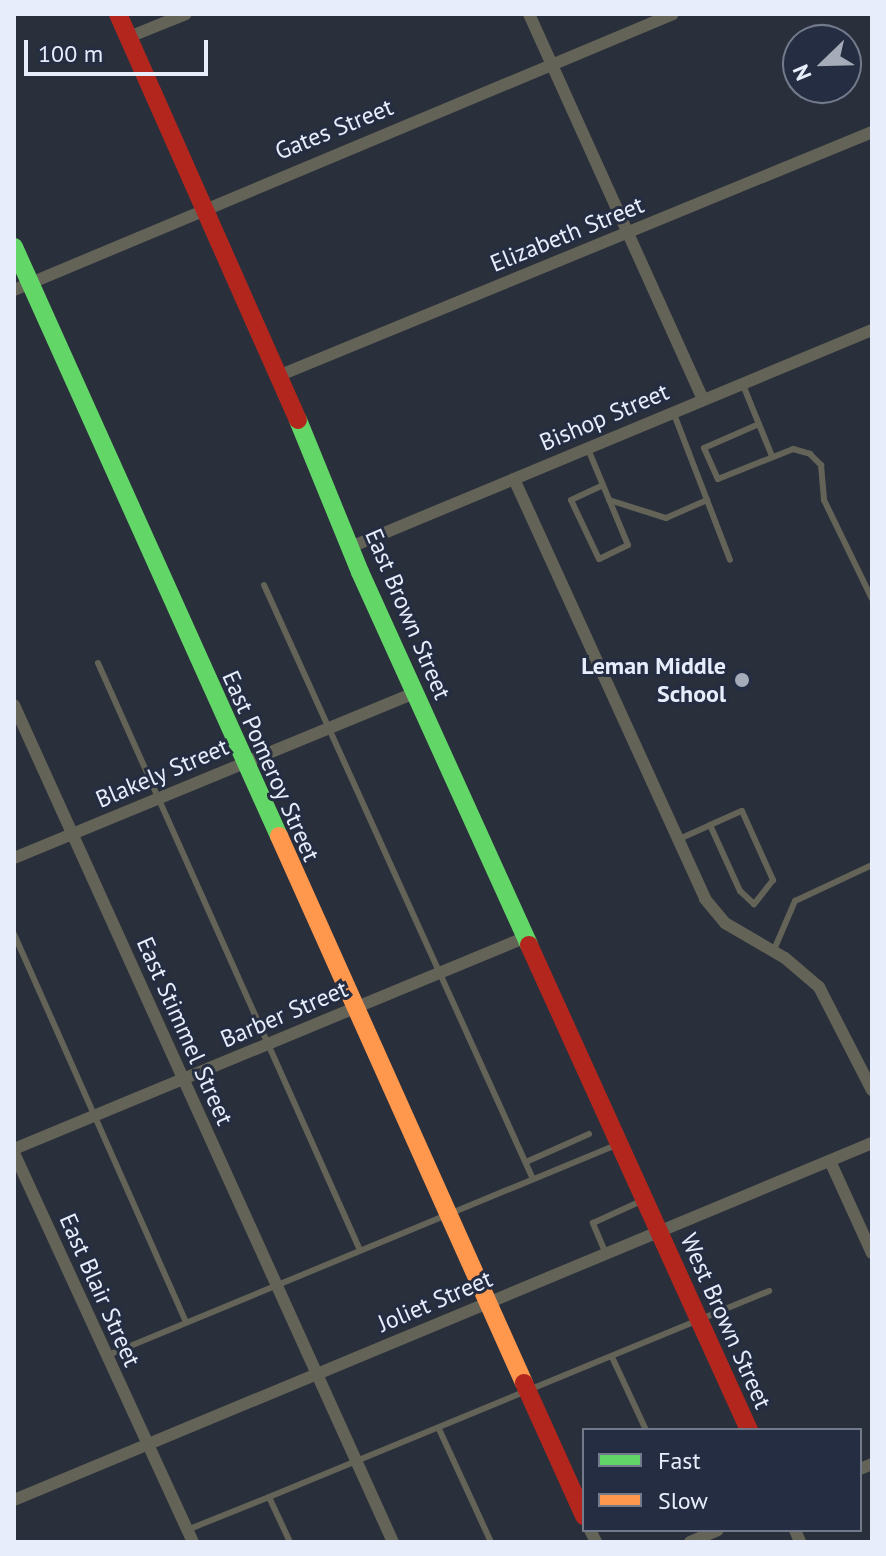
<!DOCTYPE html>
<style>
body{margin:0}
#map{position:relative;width:886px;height:1556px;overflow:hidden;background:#2a303b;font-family:"PT Sans",sans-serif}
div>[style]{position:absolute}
.lane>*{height:6px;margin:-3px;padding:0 3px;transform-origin:3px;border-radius:3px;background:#646357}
.street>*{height:12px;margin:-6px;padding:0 6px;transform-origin:6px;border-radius:6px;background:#646357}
.fast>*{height:18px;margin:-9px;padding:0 9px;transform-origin:9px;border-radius:9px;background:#63d668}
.slow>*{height:18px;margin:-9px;padding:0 9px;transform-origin:9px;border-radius:9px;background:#ff974d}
.jam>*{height:18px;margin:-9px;padding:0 9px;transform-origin:9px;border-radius:9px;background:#b3261e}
.dots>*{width:22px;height:22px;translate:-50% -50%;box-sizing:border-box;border:4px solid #242d41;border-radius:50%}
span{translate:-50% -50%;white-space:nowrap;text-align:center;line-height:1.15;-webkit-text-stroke:6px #242d41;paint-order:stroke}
.street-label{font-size:24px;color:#e7edfb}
.poi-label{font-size:24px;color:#e7edfb;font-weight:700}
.right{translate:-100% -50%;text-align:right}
.frame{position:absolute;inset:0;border:16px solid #e7edfb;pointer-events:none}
.legend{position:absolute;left:582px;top:1428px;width:280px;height:104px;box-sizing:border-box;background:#242d41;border:2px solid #727a8b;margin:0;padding:10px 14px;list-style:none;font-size:24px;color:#e7edfb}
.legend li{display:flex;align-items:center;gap:16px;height:40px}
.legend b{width:40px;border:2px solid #727a8b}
.north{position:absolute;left:782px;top:24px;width:80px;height:80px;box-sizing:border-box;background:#242d41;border:2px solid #727a8b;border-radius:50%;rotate:247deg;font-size:22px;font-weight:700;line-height:32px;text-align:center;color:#e7edfb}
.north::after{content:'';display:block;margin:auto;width:28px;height:36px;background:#a5abb8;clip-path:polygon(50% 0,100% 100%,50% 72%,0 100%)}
.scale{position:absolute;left:24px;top:40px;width:184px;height:36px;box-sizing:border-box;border:4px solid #e7edfb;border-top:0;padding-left:10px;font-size:24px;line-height:28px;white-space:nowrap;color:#e7edfb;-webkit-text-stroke:6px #242d41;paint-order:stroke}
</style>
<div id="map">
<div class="lane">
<div style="left:743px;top:385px;width:77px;rotate:67.8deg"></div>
<div style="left:759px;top:424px;width:60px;rotate:156.4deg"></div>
<div style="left:704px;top:448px;width:34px;rotate:66deg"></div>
<div style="left:718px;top:479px;width:81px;rotate:-21.8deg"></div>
<div style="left:793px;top:449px;width:18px;rotate:16deg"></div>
<div style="left:810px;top:454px;width:16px;rotate:45deg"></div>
<div style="left:821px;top:465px;width:35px;rotate:85deg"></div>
<div style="left:824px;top:500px;width:110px;rotate:64.1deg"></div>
<div style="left:588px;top:449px;width:104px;rotate:67.4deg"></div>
<div style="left:628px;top:545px;width:32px;rotate:154deg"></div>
<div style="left:599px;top:559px;width:65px;rotate:-115.4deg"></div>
<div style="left:571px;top:500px;width:35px;rotate:-25deg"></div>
<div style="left:609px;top:500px;width:60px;rotate:17.5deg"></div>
<div style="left:666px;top:518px;width:45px;rotate:-23.7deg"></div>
<div style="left:707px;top:500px;width:92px;rotate:-111deg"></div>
<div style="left:707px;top:500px;width:64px;rotate:69deg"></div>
<div style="left:264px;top:585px;width:652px;rotate:65.64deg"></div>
<div style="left:98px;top:663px;width:643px;rotate:65.95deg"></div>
<div style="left:677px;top:840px;width:36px;rotate:-24deg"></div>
<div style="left:710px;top:825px;width:35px;rotate:-24deg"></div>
<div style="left:742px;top:811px;width:76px;rotate:65.8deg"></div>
<div style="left:773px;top:880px;width:31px;rotate:128deg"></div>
<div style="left:754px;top:904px;width:19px;rotate:-137deg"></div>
<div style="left:740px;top:891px;width:72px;rotate:-114.4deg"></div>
<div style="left:14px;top:934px;width:424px;rotate:66.1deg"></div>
<div style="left:773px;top:952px;width:56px;rotate:-66.7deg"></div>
<div style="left:795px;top:901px;width:85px;rotate:-25.1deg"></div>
<div style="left:526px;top:1162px;width:69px;rotate:-24deg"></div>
<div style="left:606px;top:1254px;width:34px;rotate:-113deg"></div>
<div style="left:593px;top:1223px;width:53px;rotate:-24.6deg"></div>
<div style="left:106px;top:1356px;width:552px;rotate:-22.48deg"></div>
<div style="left:612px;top:1357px;width:81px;rotate:65deg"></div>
<div style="left:439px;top:1429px;width:124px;rotate:65.3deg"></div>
<div style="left:269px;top:1497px;width:541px;rotate:-22.39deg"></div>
<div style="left:187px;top:1530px;width:88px;rotate:-21.9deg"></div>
<div style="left:269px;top:1497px;width:50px;rotate:65deg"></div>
</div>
<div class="street">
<div style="left:529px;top:14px;width:423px;rotate:65.7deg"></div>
<div style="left:129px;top:37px;width:61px;rotate:-22deg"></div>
<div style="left:14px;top:290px;width:714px;rotate:-22.72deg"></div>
<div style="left:278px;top:376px;width:642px;rotate:-22.33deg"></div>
<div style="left:514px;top:479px;width:461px;rotate:65.5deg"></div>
<div style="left:705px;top:899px;width:31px;rotate:50deg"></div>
<div style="left:725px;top:923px;width:69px;rotate:30.3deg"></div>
<div style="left:785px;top:958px;width:45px;rotate:40.5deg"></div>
<div style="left:819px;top:987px;width:116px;rotate:62.8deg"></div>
<div style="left:353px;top:546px;width:562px;rotate:-22.6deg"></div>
<div style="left:14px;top:705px;width:919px;rotate:65.64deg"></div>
<div style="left:14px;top:858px;width:434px;rotate:-22.4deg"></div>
<div style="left:14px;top:1149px;width:554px;rotate:-22.49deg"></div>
<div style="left:14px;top:1153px;width:428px;rotate:65.3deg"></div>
<div style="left:830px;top:1161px;width:101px;rotate:65.5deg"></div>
<div style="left:860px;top:1469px;width:13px;rotate:-23deg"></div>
<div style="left:14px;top:1500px;width:929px;rotate:-22.59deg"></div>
<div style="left:590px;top:1530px;width:13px;rotate:63deg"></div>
<div style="left:795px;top:1530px;width:13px;rotate:67deg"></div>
<div style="left:690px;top:1542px;width:30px;rotate:-23deg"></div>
</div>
<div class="fast">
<div style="left:14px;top:247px;width:646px;rotate:65.78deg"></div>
<div style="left:298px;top:420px;width:164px;rotate:67.8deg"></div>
<div style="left:360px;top:572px;width:409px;rotate:65.6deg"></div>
</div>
<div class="slow">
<div style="left:279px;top:836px;width:599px;rotate:65.87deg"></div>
</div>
<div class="jam">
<div style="left:118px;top:14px;width:444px;rotate:66.1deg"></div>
<div style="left:529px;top:945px;width:533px;rotate:65.6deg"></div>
<div style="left:524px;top:1383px;width:146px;rotate:65.7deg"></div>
</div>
<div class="dots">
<div style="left:742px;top:680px;background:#a5abb8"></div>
</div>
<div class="street-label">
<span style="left:334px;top:129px;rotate:-22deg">Gates Street</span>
<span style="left:567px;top:234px;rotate:-22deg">Elizabeth Street</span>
<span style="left:604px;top:417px;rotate:-23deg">Bishop Street</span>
<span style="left:408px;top:614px;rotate:67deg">East Brown Street</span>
<span style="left:271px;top:766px;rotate:66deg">East Pomeroy Street</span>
<span style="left:162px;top:773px;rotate:-23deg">Blakely Street</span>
<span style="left:284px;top:1014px;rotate:-23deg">Barber Street</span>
<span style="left:185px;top:1031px;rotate:66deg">East Stimmel Street</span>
<span style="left:100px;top:1290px;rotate:66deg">East Blair Street</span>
<span style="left:435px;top:1301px;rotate:-23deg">Joliet Street</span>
<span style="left:726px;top:1321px;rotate:66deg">West Brown Street</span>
</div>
<div class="poi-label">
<span class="right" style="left:726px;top:680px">Leman Middle<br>School</span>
</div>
<div class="frame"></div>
<ul class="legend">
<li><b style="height:10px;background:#63d668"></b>Fast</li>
<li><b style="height:10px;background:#ff974d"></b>Slow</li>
</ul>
<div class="north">N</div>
<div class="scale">100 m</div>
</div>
